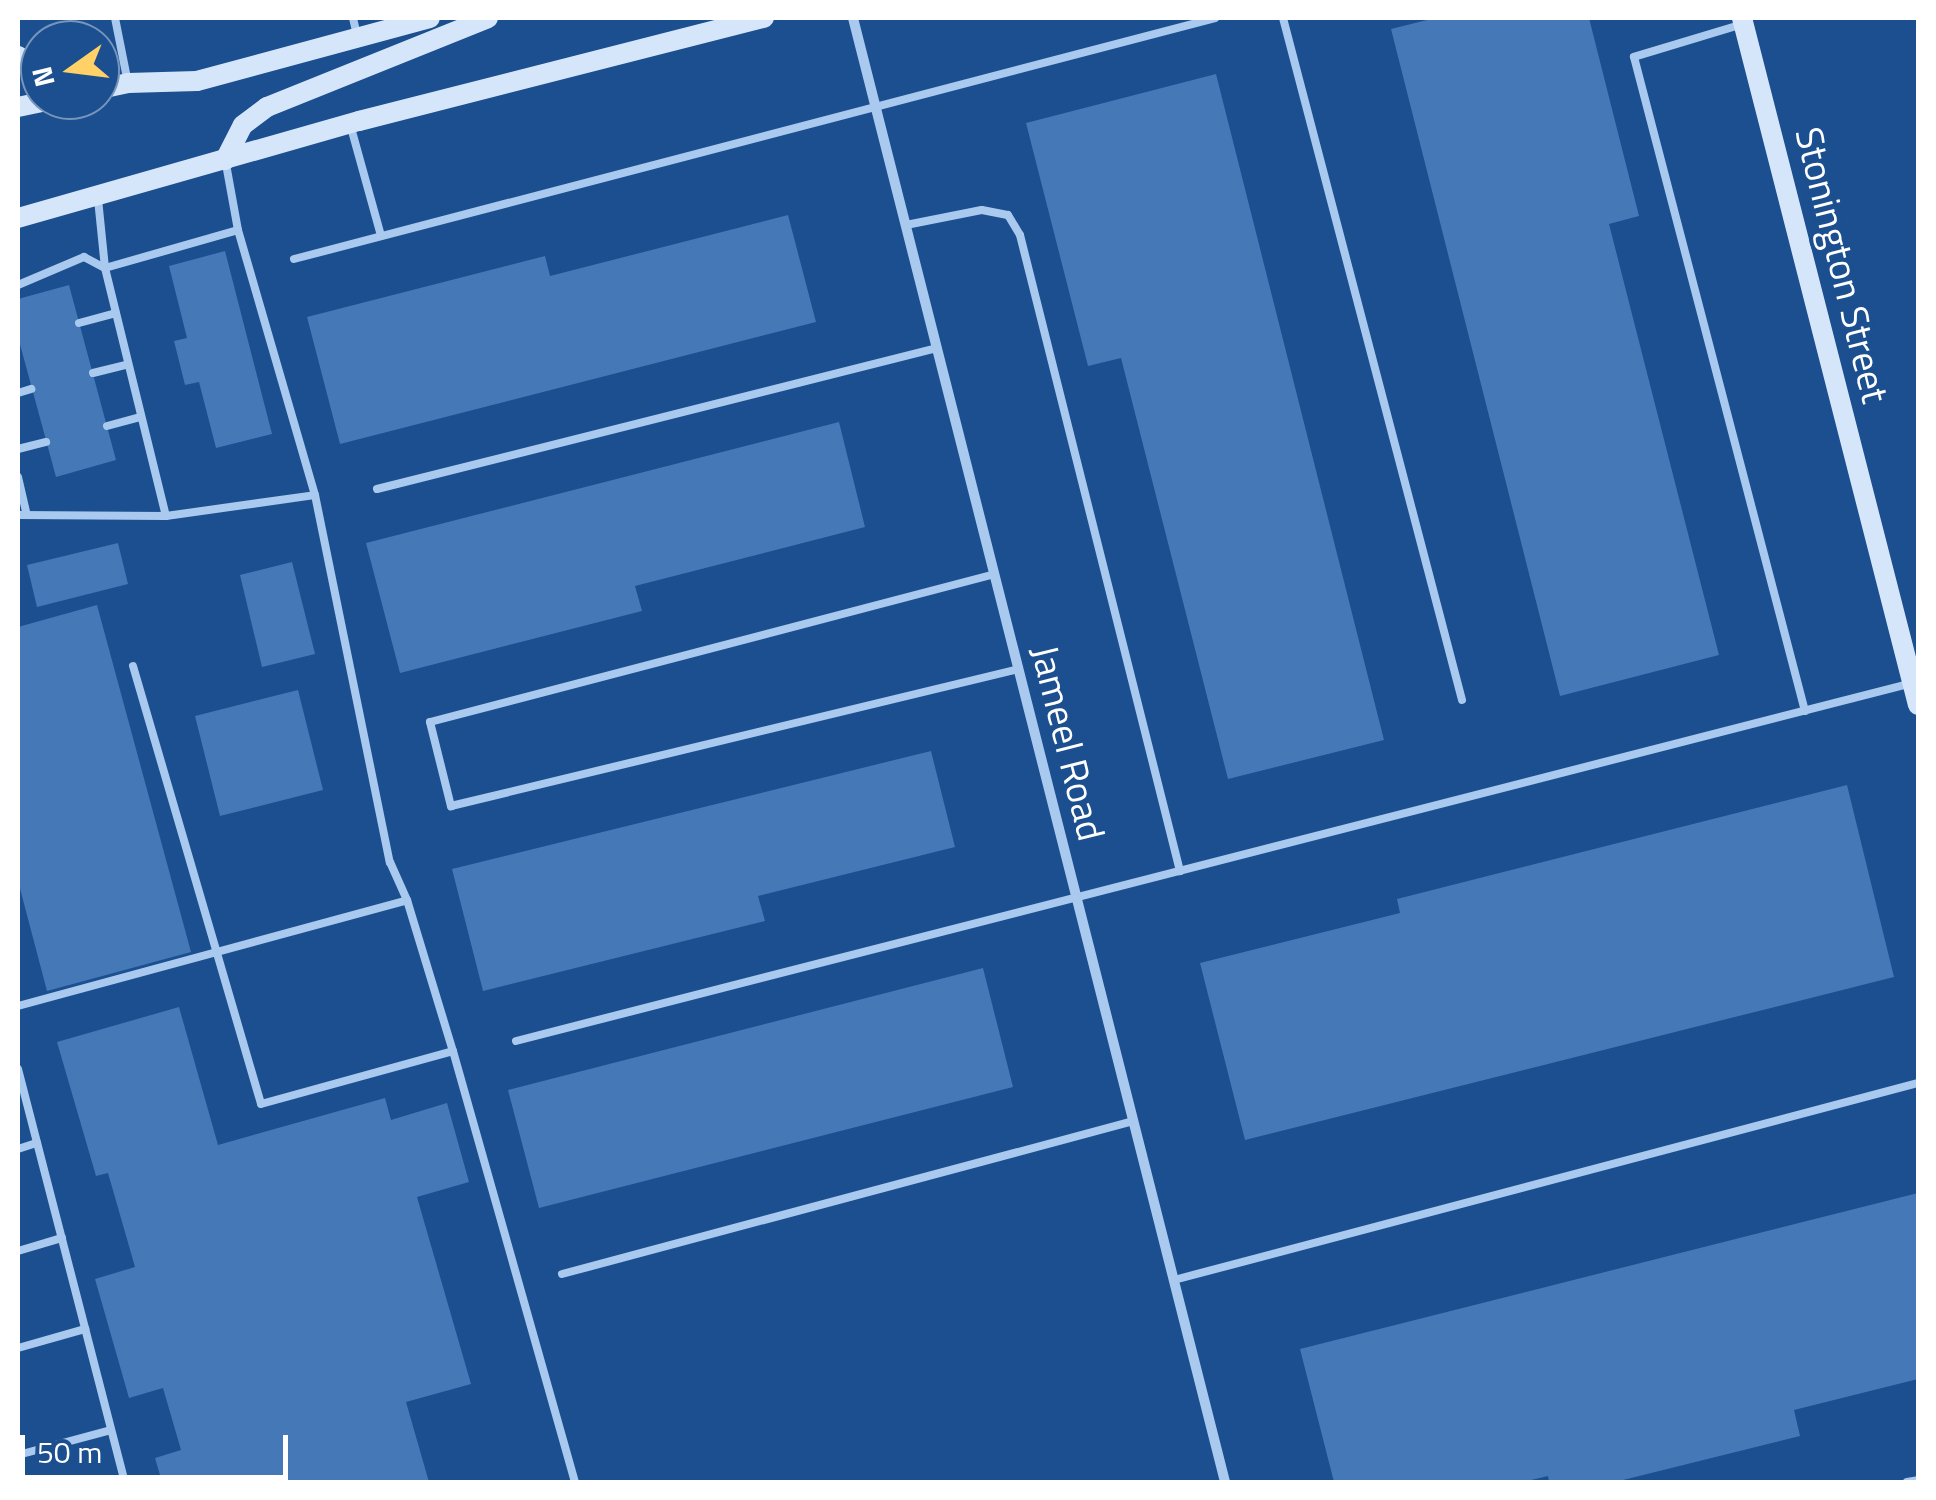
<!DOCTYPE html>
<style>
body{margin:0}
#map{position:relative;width:1936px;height:1500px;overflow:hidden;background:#1b4f8f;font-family:"Titillium Web",sans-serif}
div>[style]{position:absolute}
.building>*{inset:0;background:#4478b7}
.lane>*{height:8px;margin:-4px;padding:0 4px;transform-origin:4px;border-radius:4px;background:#a9c9ee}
.street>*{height:10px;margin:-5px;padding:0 5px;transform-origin:5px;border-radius:5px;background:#a9c9ee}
.secondary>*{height:20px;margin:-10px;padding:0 10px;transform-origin:10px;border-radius:10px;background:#d6e6fa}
span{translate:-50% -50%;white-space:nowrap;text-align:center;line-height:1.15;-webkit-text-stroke:8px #1b4f8f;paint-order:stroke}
.street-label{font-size:38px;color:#fff}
.frame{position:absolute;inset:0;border:20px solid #fff;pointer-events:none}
.north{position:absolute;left:20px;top:20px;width:100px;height:100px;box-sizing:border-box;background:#1b4f8f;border:2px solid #7695bc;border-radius:50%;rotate:256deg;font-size:28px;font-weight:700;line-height:40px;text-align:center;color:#fff}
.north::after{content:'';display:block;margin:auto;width:35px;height:45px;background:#ffd166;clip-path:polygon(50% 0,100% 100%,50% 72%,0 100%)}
.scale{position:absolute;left:20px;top:1435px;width:268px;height:45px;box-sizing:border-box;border:5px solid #fff;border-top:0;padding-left:12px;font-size:30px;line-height:35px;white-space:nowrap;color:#fff;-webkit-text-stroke:8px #1b4f8f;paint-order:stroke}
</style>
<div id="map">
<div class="building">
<div style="clip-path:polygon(1435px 18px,1589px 18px,1639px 216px,1609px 224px,1719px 655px,1560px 696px,1391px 29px)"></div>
<div style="clip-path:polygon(1216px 74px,1384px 740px,1228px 779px,1121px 358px,1088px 366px,1026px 123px)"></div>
<div style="clip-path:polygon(788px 215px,816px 322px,340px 444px,307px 317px,545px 256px,550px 276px)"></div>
<div style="clip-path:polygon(225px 251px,272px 434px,216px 448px,199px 382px,185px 385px,174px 341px,187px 338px,169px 266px)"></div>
<div style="clip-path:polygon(69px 285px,116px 460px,56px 477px,18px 337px,18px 299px)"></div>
<div style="clip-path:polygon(839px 422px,865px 527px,635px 586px,642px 611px,400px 673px,366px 543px)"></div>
<div style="clip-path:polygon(118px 543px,128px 584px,37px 607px,27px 565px)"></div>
<div style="clip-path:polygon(292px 562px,315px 654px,262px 667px,240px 575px)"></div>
<div style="clip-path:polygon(97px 605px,191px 952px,47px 991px,18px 881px,18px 627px)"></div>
<div style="clip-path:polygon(298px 690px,323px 790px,220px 816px,195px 716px)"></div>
<div style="clip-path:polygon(931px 751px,955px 847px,758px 896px,765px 921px,483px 991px,452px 869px)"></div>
<div style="clip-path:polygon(1847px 785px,1894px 977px,1245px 1140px,1200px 963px,1400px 913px,1397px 899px)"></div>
<div style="clip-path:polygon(983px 968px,1013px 1087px,539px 1208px,508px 1090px)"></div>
<div style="clip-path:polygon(179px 1007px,218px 1145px,385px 1098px,391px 1120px,447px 1103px,469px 1182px,417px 1197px,471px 1384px,406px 1402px,429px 1482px,162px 1482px,155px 1458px,181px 1450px,163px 1388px,129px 1398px,95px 1279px,135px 1267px,108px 1173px,96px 1176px,57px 1042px)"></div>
<div style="clip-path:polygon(1918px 1193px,1918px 1379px,1794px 1410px,1800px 1436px,1615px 1482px,1549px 1482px,1548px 1476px,1523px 1482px,1334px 1482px,1300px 1349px)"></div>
</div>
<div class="lane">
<div style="left:115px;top:18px;width:66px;rotate:78.7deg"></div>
<div style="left:353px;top:18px;width:18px;rotate:77deg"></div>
<div style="left:1283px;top:18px;width:705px;rotate:75.29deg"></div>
<div style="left:1743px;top:24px;width:114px;rotate:163.2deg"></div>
<div style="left:1634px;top:57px;width:676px;rotate:75.35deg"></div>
<div style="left:350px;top:124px;width:116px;rotate:74.5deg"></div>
<div style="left:226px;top:164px;width:67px;rotate:79.7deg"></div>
<div style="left:238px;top:230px;width:276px;rotate:73.8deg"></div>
<div style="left:315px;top:495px;width:375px;rotate:78.5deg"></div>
<div style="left:390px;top:862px;width:42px;rotate:65.9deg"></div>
<div style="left:407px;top:900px;width:158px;rotate:73.1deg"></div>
<div style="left:453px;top:1051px;width:448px;rotate:74.2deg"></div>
<div style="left:98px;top:199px;width:69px;rotate:84.2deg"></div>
<div style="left:105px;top:268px;width:255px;rotate:76.2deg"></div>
<div style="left:906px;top:225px;width:77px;rotate:-11.2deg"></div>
<div style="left:982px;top:210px;width:26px;rotate:11deg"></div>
<div style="left:1008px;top:215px;width:23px;rotate:59deg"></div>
<div style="left:1020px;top:235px;width:656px;rotate:75.88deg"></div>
<div style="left:294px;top:259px;width:952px;rotate:-14.66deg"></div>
<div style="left:18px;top:285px;width:72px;rotate:-23deg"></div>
<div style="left:84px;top:257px;width:24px;rotate:28deg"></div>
<div style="left:105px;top:268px;width:138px;rotate:-15.9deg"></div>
<div style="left:79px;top:323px;width:38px;rotate:-15deg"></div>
<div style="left:93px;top:373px;width:36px;rotate:-14deg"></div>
<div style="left:18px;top:393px;width:14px;rotate:-17deg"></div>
<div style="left:107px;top:426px;width:35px;rotate:-15deg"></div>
<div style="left:18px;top:449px;width:29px;rotate:-14deg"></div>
<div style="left:18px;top:477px;width:39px;rotate:77deg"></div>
<div style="left:377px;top:489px;width:577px;rotate:-14.13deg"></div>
<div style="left:18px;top:515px;width:148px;rotate:0.4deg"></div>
<div style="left:166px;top:516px;width:150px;rotate:-8deg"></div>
<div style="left:995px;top:574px;width:584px;rotate:165.32deg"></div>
<div style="left:430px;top:722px;width:87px;rotate:76deg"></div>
<div style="left:451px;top:806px;width:584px;rotate:-13.56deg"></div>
<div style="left:133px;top:666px;width:456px;rotate:73.7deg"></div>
<div style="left:261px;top:1104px;width:199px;rotate:-15.4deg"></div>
<div style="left:18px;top:1006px;width:403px;rotate:-15.2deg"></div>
<div style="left:516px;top:1041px;width:1437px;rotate:-14.38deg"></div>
<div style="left:18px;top:1069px;width:427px;rotate:75.5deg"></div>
<div style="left:18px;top:1149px;width:20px;rotate:-18deg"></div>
<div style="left:18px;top:1251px;width:46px;rotate:-16.5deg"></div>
<div style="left:562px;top:1274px;width:592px;rotate:-14.98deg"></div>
<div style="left:1174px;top:1280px;width:770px;rotate:-14.83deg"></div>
<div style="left:18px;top:1348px;width:70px;rotate:-15.8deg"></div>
<div style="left:18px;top:1455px;width:96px;rotate:-15deg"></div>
<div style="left:1907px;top:1482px;width:11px;rotate:-10deg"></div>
</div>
<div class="street">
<div style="left:853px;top:18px;width:1511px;rotate:75.74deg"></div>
</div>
<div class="secondary">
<div style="left:1742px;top:18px;width:709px;rotate:75.63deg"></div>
<div style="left:18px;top:56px;width:25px;rotate:29deg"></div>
<div style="left:100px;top:89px;width:29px;rotate:-12deg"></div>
<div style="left:128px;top:83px;width:69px;rotate:-1.7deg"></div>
<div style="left:197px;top:81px;width:241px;rotate:-15.1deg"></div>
<div style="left:18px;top:107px;width:33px;rotate:-12deg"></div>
<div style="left:225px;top:160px;width:39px;rotate:-63deg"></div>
<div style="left:243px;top:125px;width:30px;rotate:-37deg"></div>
<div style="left:267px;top:107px;width:238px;rotate:-21.9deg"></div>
<div style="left:18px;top:218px;width:355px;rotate:-15.9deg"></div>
<div style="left:359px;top:121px;width:418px;rotate:-14.3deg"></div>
</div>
<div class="street-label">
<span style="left:1842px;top:265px;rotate:76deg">Stonington Street</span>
<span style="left:1068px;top:743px;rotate:76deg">Jameel Road</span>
</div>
<div class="frame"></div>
<div class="north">N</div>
<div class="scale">50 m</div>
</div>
